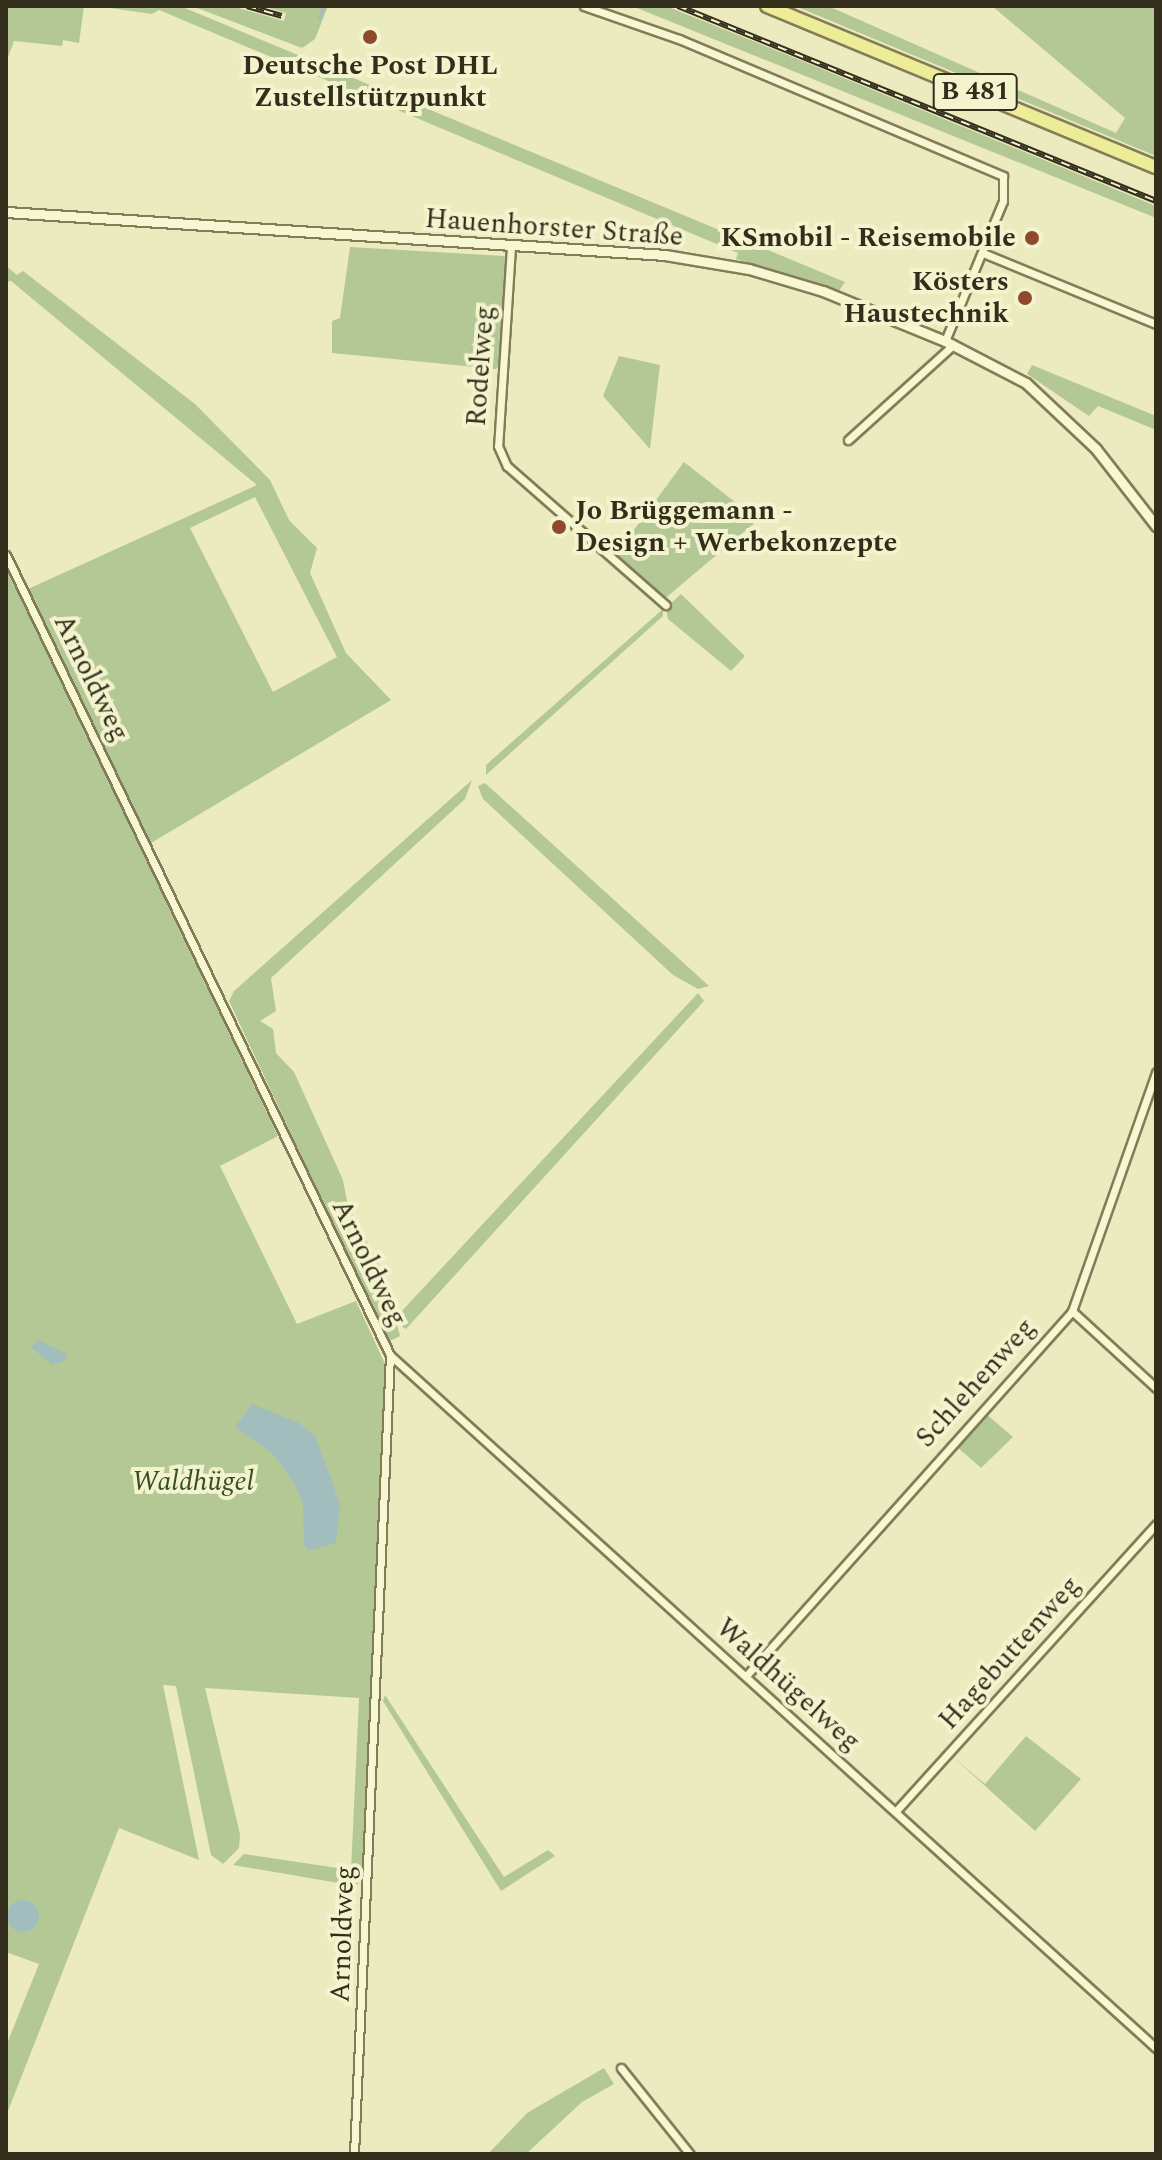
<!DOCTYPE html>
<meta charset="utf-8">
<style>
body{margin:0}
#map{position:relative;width:1162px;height:2160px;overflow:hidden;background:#ebebbf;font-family:Spectral,serif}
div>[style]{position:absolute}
.green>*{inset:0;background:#b3c894}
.water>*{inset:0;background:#a2bdbd}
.round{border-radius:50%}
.stream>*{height:3px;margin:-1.5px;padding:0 1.5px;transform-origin:1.5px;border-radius:1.5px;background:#a2bdbd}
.roads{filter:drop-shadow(2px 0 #837c58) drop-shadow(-2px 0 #837c58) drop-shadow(0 2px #837c58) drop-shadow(0 -2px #837c58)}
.minor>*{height:7px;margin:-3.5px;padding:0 3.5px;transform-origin:3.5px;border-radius:3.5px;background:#f7f7d2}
.tertiary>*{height:9px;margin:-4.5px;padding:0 4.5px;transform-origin:4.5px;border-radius:4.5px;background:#f7f7d2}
.primary>*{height:12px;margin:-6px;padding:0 6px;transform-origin:6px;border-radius:6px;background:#eeed97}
.rail>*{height:6px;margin-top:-3px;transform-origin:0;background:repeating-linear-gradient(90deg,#f3f3ce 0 9px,#332e1c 0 18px);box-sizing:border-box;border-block:2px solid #332e1c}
.dots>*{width:22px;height:22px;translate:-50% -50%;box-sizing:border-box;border:4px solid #f3f3ce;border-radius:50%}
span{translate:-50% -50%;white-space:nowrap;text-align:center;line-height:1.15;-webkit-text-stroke:8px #f3f3ce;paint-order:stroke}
.shield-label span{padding:2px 6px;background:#f3f3ce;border:2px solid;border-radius:6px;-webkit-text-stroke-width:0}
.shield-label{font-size:26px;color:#332e1c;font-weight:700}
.poi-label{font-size:28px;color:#332e1c;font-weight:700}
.right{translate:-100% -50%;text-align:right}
.left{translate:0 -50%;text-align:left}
.street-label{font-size:28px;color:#332e1c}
.park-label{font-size:28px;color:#374f24;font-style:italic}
.frame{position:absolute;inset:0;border:8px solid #332e1c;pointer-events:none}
</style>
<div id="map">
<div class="green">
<div style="clip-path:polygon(6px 6px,84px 6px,79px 43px,63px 40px,62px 46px,14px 41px,6px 63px)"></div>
<div style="clip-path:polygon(96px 6px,180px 6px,845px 282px,839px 291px,736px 259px,738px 253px,159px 10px,152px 14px)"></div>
<div style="clip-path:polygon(192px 6px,231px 6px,284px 21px,286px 13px,263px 6px,328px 6px,315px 39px,302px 48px)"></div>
<div style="clip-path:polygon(632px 6px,666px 6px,795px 58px,1156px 206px,1156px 218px)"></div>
<div style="clip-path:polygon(795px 6px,828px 6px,1116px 133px,1125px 118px,992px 6px,1156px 6px,1156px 156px)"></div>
<div style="clip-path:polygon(350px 247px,504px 256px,508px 261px,500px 365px,496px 369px,332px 353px,332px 321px,340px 318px)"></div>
<div style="clip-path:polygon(evenodd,6px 266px,17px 275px,23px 271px,195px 404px,270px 480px,289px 520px,317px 548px,310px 573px,346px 653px,391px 700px,141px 849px,278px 1136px,220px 1166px,297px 1324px,356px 1301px,385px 1364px,363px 1877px,356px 1886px,233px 1865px,244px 1854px,351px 1870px,359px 1698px,205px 1688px,240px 1834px,239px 1848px,223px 1864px,211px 1855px,176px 1686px,163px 1685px,199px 1860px,119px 1828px,6px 2116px,6px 2046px,39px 1964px,6px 1952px,6px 569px,24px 605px,33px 601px,28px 589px,257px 485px,11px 281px,6px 282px,6px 266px,255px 497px,337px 657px,273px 692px,190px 528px,255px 497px)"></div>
<div style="clip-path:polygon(619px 356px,660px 365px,650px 449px,603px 396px)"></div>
<div style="clip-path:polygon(1032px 365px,1156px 416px,1156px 430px,1098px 406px,1089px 416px,1027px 374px)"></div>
<div style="clip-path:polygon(684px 462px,758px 520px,662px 601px,614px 557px)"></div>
<div style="clip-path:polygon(681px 594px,745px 656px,731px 671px,668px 619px,666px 608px)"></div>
<div style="clip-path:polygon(663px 609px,663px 616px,486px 775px,486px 765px)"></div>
<div style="clip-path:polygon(472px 780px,465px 799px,271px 978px,276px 1011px,260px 1021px,273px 1029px,276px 1053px,294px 1072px,343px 1180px,348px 1206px,382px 1270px,400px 1336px,388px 1342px,229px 1001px,234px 991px)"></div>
<div style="clip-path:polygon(485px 783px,709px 986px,698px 989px,673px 975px,483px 799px,478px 786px)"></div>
<div style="clip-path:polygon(698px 993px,704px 1001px,406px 1329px,401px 1326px,399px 1314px)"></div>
<div style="clip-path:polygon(985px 1413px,1013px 1437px,981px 1468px,956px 1446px)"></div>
<div style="clip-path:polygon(385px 1695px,504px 1877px,548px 1850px,555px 1856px,501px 1891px,383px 1701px)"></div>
<div style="clip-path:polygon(1026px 1736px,1081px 1779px,1035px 1831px,953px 1757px,985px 1784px)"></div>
<div style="clip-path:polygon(604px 2068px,614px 2084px,582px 2102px,526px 2154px,488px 2154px,527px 2113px)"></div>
</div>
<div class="water">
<div style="clip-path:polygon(38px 1340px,67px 1354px,66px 1360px,52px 1365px,31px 1347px)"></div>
<div style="clip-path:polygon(252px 1404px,299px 1423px,315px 1436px,340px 1504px,336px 1543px,309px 1551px,304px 1545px,303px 1503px,294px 1483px,273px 1454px,235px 1427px)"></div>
<div class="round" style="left:7px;top:1900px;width:32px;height:32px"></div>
</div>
<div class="stream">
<div style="left:319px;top:18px;width:13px;rotate:-72deg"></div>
</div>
<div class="roads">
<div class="minor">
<div style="left:584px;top:6px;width:101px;rotate:19.2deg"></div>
<div style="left:679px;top:39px;width:352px;rotate:22.9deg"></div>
<div style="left:1003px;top:176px;width:25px;rotate:90deg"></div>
<div style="left:1003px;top:201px;width:152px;rotate:112.5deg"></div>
<div style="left:511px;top:247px;width:199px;rotate:93.7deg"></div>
<div style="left:498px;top:446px;width:22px;rotate:66deg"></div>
<div style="left:507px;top:466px;width:211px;rotate:41.2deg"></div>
<div style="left:983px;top:253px;width:187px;rotate:22.3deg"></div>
<div style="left:848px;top:440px;width:142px;rotate:-42.1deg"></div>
<div style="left:6px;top:555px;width:887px;rotate:64.36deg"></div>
<div style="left:390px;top:1355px;width:800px;rotate:92.58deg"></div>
<div style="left:1072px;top:1311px;width:114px;rotate:42.5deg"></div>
<div style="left:390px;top:1355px;width:1033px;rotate:42.14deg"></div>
<div style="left:746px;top:1676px;width:489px;rotate:-48.2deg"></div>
<div style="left:1072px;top:1311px;width:253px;rotate:-70.6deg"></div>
<div style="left:896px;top:1811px;width:387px;rotate:-47.8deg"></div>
<div style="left:621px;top:2068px;width:110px;rotate:51.3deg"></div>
</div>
<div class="tertiary">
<div style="left:6px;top:212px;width:660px;rotate:3.73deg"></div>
<div style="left:665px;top:255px;width:85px;rotate:9.5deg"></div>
<div style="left:749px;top:269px;width:77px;rotate:16.6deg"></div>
<div style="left:823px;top:291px;width:132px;rotate:22.3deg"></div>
<div style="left:945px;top:341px;width:91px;rotate:27.4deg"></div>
<div style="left:1026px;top:383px;width:96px;rotate:43.3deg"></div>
<div style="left:1096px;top:449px;width:98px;rotate:52.1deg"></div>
</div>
<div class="primary">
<div style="left:767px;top:6px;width:421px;rotate:22.5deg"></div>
</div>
</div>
<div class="rail">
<div style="left:247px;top:6px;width:36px;rotate:16deg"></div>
<div style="left:678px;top:6px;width:516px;rotate:22.19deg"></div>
</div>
<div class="dots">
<div style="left:370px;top:37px;background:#8f492b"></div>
<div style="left:1032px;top:238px;background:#8f492b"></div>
<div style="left:1025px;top:298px;background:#8f492b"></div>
<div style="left:559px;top:527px;background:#8f492b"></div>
</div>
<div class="shield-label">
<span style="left:975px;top:92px">B 481</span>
</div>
<div class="poi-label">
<span style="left:370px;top:82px">Deutsche Post DHL<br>Zustellstützpunkt</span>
<span class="right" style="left:1016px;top:238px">KSmobil - Reisemobile</span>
<span class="right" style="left:1009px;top:298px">Kösters<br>Haustechnik</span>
<span class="left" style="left:575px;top:527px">Jo Brüggemann -<br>Design + Werbekonzepte</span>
</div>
<div class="street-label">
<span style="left:554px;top:228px;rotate:4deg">Hauenhorster Straße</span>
<span style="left:481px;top:366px;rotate:-86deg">Rodelweg</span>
<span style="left:91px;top:678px;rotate:64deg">Arnoldweg</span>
<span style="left:369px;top:1263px;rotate:64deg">Arnoldweg</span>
<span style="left:976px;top:1383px;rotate:-48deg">Schlehenweg</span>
<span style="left:1010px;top:1653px;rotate:-48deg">Hagebuttenweg</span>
<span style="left:788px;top:1685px;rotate:42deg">Waldhügelweg</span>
<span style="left:343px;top:1934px;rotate:-88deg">Arnoldweg</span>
</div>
<div class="park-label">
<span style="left:193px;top:1482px">Waldhügel</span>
</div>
<div class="frame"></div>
</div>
